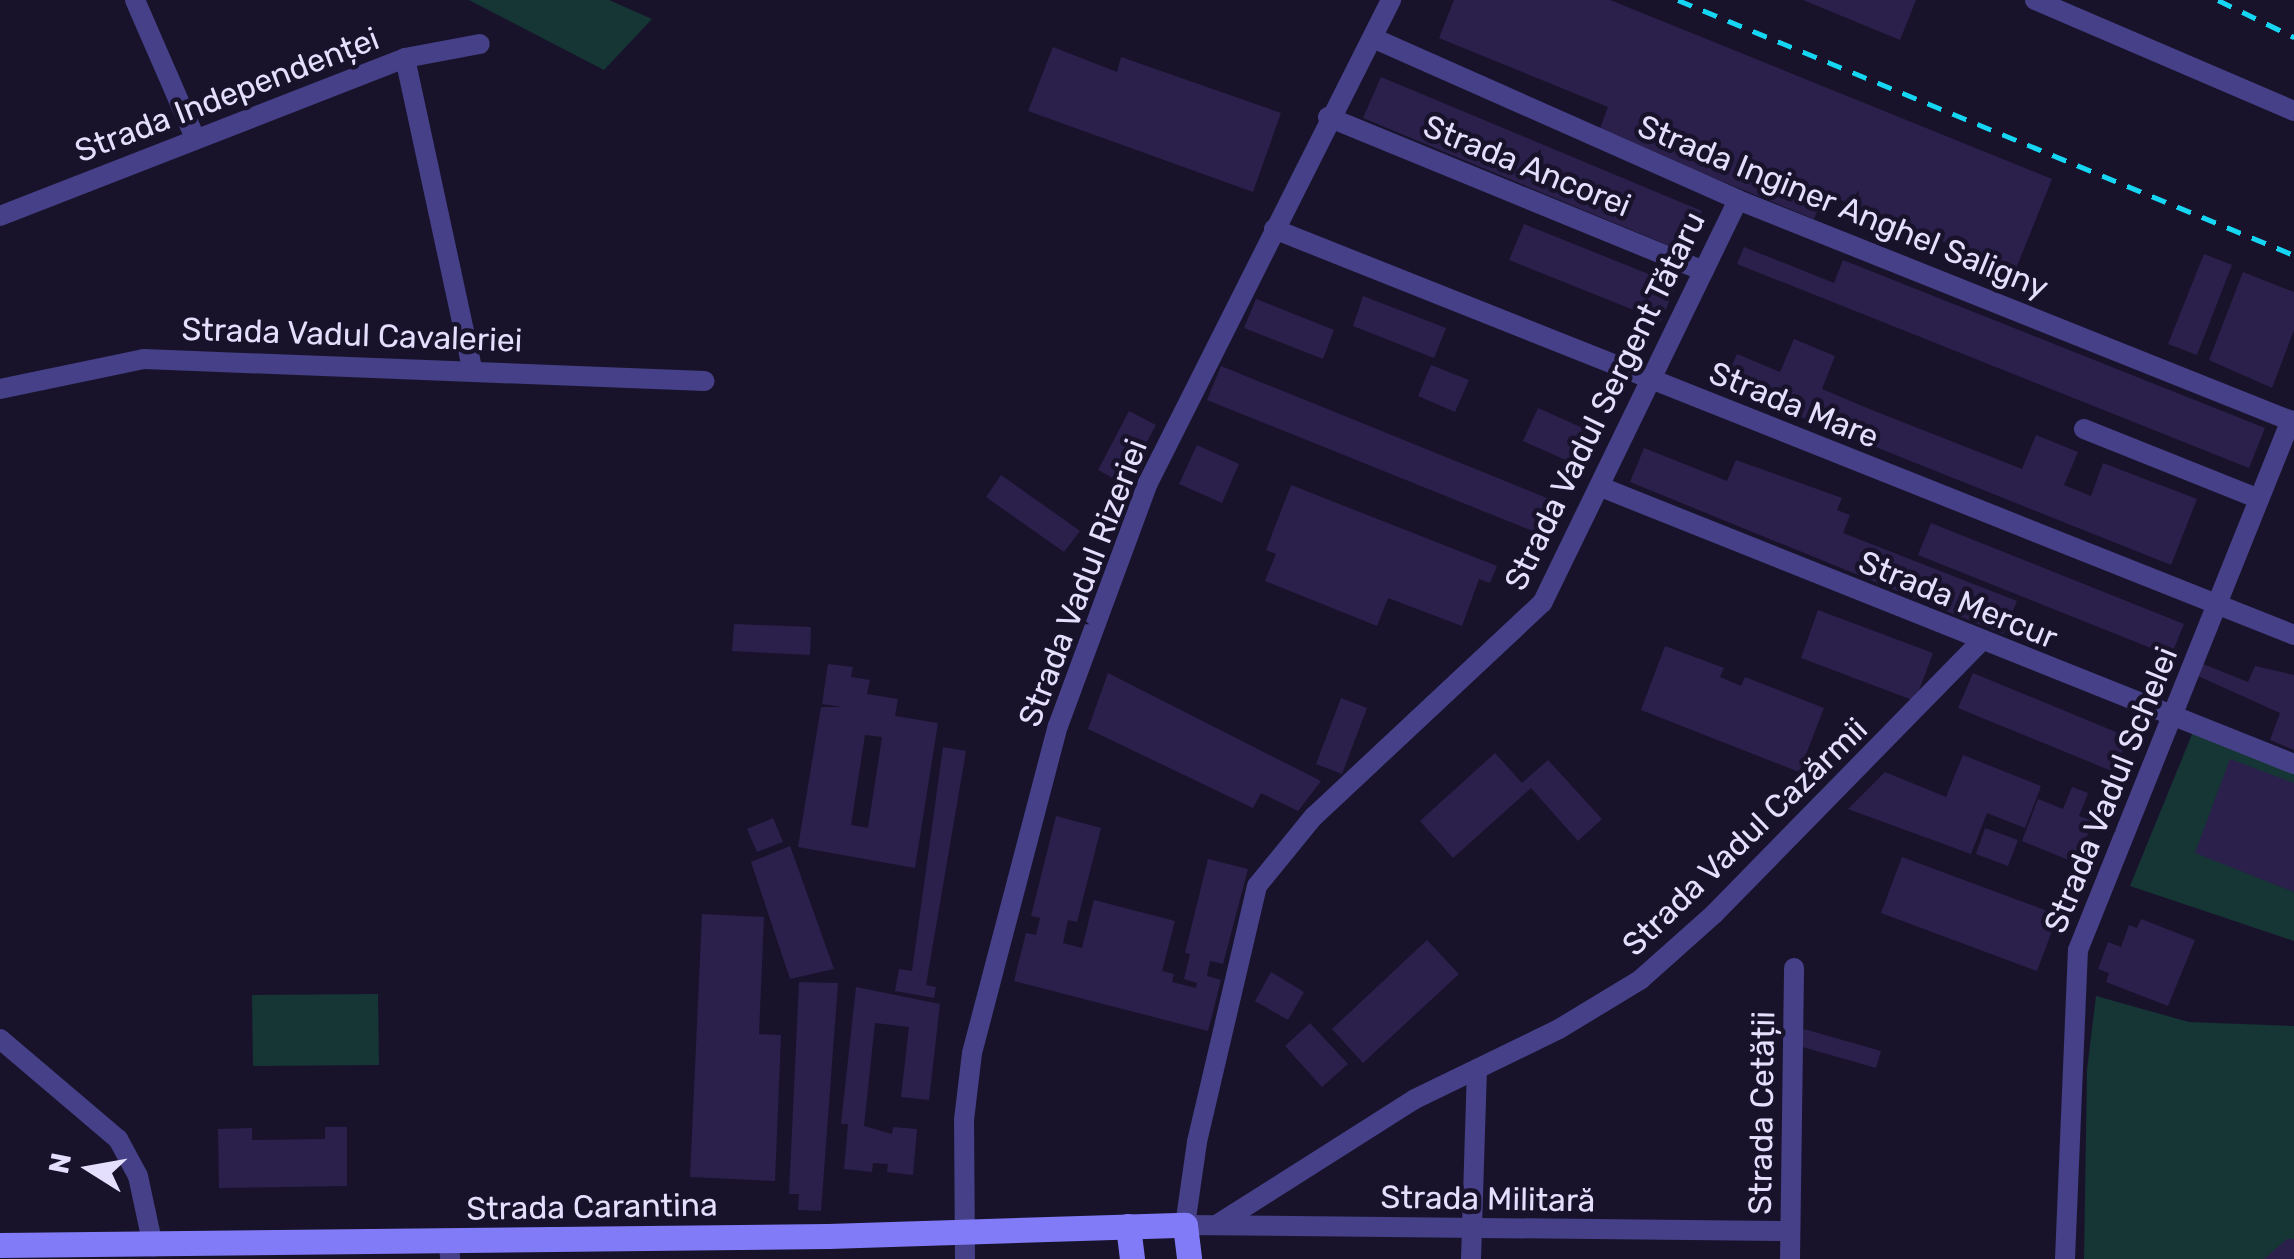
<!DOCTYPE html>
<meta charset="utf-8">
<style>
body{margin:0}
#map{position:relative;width:2294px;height:1259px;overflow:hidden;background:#18132b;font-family:Rubik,sans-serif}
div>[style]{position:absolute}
.green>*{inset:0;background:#163535}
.building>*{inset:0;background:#2a204b}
.minor>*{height:20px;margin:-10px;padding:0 10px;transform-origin:10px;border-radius:10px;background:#454087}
.secondary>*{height:25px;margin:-12.5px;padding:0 12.5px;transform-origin:12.5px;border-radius:12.5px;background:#817bf8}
.rail>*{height:5px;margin-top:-2.5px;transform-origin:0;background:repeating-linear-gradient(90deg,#15d7f3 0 15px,transparent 0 27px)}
span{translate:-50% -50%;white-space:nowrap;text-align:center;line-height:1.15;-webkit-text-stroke:9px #18132b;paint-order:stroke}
.street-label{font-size:32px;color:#e3dffd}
.north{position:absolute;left:40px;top:1119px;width:100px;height:100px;-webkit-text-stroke:8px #18132b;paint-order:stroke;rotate:281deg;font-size:28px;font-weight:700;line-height:40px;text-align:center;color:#e3dffd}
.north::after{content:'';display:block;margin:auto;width:35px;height:45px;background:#e3dffd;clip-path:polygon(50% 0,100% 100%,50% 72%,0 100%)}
</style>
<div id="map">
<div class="green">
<div style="clip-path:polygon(469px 0,609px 0,652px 19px,604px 70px)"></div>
<div style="clip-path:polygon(2195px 727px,2294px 766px,2294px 941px,2130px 886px)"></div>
<div style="clip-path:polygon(378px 994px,379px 1065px,253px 1066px,252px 995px)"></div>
<div style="clip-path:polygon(2096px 996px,2189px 1022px,2294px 1026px,2294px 1259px,2084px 1259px,2087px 1070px)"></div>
</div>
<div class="building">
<div style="clip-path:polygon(1454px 0,1610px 0,2052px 179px,2015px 271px,1824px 193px,1814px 219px,1599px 131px,1608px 107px,1439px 38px)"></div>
<div style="clip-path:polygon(1803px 0,1916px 0,1900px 40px)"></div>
<div style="clip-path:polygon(1053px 47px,1117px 72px,1121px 57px,1281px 113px,1253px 192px,1028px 111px)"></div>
<div style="clip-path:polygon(1381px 77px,1702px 211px,1684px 252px,1363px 118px)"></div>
<div style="clip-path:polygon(1524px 224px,1676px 285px,1661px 321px,1509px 260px)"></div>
<div style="clip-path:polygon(1744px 247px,1834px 283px,1843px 260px,2265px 428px,2249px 468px,1737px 264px)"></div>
<div style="clip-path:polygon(2204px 254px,2232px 265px,2197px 355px,2168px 344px)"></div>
<div style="clip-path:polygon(2243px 272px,2294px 292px,2294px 330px,2272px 388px,2209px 360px)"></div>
<div style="clip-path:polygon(1363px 296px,1446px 328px,1434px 358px,1353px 326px)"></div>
<div style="clip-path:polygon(1256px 299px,1334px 330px,1323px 359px,1244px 328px)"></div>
<div style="clip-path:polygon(1794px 339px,1835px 356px,1822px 389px,1872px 410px,2022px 469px,2036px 435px,2078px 452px,2064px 485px,2091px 496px,2103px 463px,2197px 499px,2171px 565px,1723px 386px,1737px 354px,1780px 372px)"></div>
<div style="clip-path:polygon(1431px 365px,1469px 380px,1455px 412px,1418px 396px)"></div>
<div style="clip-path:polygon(1221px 366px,1559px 503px,1545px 536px,1207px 400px)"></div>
<div style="clip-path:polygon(1538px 408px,1594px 433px,1579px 466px,1523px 441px)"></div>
<div style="clip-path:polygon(1129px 411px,1156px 425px,1124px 484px,1098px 470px)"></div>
<div style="clip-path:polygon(1197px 445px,1239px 464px,1222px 503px,1179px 484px)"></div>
<div style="clip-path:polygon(1644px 448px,1727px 481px,1736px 460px,1842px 498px,1837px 510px,1850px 515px,1843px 533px,2017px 601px,2003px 634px,1630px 482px)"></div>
<div style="clip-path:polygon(1001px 475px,1080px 531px,1064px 552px,986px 497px)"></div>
<div style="clip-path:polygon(1291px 485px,1497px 566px,1490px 583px,1479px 579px,1462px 626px,1388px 598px,1377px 626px,1265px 581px,1276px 554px,1266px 550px)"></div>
<div style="clip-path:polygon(1931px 523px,2184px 624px,2171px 656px,1918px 555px)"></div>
<div style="clip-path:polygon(1818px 610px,1933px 653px,1915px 701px,1801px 658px)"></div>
<div style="clip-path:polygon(734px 624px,811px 627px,810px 655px,732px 651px)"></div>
<div style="clip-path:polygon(1665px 646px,1724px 668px,1720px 677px,1741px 686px,1745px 677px,1824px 708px,1799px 772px,1641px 710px)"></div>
<div style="clip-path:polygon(evenodd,828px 664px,853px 667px,851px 677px,870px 680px,867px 694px,898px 699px,895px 716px,938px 723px,915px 868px,798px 847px,821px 707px,843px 707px,822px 704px,828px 664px,865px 735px,882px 737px,868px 828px,851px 825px,865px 735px)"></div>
<div style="clip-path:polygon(2203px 664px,2248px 682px,2255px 666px,2294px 675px,2294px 750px,2270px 740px,2280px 713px,2198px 676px)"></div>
<div style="clip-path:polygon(1108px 673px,1321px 781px,1298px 811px,1261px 793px,1253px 808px,1088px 729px)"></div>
<div style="clip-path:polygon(1973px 673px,2128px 737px,2114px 772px,1958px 708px)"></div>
<div style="clip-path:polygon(1341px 698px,1367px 708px,1342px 774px,1316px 764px)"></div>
<div style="clip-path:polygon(943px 747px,966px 751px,926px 985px,936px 987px,934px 998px,895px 991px,899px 969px,912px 971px)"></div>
<div style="clip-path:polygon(1495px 753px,1522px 783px,1548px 760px,1602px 819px,1578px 841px,1531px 788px,1453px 858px,1420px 821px)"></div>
<div style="clip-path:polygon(1963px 755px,2041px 786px,2025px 828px,1987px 813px,1971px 854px,1848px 809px,1885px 772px,1946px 797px)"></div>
<div style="clip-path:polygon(2230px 759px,2294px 783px,2294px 892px,2195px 853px)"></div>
<div style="clip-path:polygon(2072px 787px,2088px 793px,2079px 816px,2093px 821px,2076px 863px,2022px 841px,2038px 799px,2063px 809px)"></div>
<div style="clip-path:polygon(1056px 816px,1101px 828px,1077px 922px,1068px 920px,1063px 943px,1082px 948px,1094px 900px,1175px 921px,1162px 971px,1174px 974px,1172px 982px,1196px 988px,1197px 983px,1184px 979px,1190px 954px,1185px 953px,1208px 859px,1248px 869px,1223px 964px,1210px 961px,1207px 976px,1221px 980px,1208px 1031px,1014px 981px,1026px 933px,1036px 935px,1040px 918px,1031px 916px)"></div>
<div style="clip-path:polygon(773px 818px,783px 842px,757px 852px,747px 829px)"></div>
<div style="clip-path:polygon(1985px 828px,2018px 840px,2008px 866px,1976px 854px)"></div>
<div style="clip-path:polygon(790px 846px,834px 969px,790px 979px,751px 862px)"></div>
<div style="clip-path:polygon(1902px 857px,2058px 915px,2037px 971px,1881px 913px)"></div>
<div style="clip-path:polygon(702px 914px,764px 917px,759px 1034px,781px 1035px,775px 1181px,690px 1177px)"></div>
<div style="clip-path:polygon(2141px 919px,2195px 940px,2168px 1006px,2106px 982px,2109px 973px,2098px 969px,2108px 942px,2121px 947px,2129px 925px,2137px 928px)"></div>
<div style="clip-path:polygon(1427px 940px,1459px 974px,1363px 1063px,1332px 1029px)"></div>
<div style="clip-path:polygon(1271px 972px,1304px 992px,1288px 1020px,1255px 1001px)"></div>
<div style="clip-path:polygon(799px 982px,838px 983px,821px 1211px,798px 1210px,799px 1194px,789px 1194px)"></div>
<div style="clip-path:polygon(856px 987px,940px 1004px,929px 1100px,901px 1097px,909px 1027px,875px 1023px,864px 1126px,892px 1134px,893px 1127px,917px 1129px,913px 1175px,887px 1172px,888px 1164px,873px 1163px,872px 1172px,844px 1169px,848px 1124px,841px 1124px)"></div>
<div style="clip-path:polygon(1310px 1023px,1348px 1064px,1322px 1087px,1285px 1046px)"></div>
<div style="clip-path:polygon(1804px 1029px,1881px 1051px,1876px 1068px,1799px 1046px)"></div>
<div style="clip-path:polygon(325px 1127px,347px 1127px,347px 1186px,219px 1188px,218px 1129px,252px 1128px,252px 1140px,325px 1139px)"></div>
<div style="clip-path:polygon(2287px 1239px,2294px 1239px,2294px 1259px,2264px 1259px)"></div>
</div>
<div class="minor">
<div style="left:135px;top:0;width:150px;rotate:66.5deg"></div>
<div style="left:2035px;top:0;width:282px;rotate:23.2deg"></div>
<div style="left:1373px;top:38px;width:399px;rotate:23.9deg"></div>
<div style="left:1738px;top:200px;width:599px;rotate:21.77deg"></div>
<div style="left:405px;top:58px;width:318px;rotate:77.8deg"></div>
<div style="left:1328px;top:117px;width:406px;rotate:22.3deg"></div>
<div style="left:1738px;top:200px;width:448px;rotate:115.9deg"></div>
<div style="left:1542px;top:603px;width:312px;rotate:136.9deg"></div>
<div style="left:1314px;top:816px;width:90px;rotate:129.2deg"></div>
<div style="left:1257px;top:886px;width:263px;rotate:103.2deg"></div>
<div style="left:1197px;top:1142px;width:84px;rotate:98.2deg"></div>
<div style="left:1185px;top:1225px;width:605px;rotate:0.57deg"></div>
<div style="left:0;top:216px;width:435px;rotate:-21.3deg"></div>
<div style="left:405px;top:58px;width:76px;rotate:-10.6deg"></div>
<div style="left:1274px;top:229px;width:1098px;rotate:21.7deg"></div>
<div style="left:0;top:389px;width:147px;rotate:-11.8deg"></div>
<div style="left:144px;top:359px;width:561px;rotate:2.25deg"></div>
<div style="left:2084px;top:429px;width:188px;rotate:21.8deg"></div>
<div style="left:1601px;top:487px;width:746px;rotate:21.79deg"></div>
<div style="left:0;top:1039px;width:155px;rotate:40.3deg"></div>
<div style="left:118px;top:1139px;width:42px;rotate:61.6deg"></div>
<div style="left:138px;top:1176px;width:72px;rotate:77.9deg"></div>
<div style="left:1218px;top:1224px;width:233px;rotate:-32.4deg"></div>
<div style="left:1415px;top:1099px;width:160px;rotate:-25.9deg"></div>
<div style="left:1559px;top:1029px;width:95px;rotate:-31.2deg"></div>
<div style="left:1640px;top:980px;width:99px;rotate:-41.7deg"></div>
<div style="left:1714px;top:914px;width:380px;rotate:-45.6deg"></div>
<div style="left:449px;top:1243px;width:16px;rotate:86deg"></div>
<div style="left:965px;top:1259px;width:139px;rotate:-90.4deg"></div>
<div style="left:964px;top:1120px;width:67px;rotate:-83.2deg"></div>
<div style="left:972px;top:1053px;width:338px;rotate:-75.3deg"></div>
<div style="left:1058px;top:726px;width:259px;rotate:-69.7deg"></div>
<div style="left:1148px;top:483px;width:541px;rotate:-63.29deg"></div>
<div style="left:1471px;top:1259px;width:190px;rotate:-88.2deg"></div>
<div style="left:1790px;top:1259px;width:291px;rotate:-89.2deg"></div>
<div style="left:2065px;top:1259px;width:309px;rotate:-87.6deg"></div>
<div style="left:2078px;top:950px;width:571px;rotate:-68.11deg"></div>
</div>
<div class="secondary">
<div style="left:1128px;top:1226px;width:33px;rotate:83deg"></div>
<div style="left:0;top:1245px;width:828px;rotate:-0.62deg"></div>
<div style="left:828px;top:1236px;width:357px;rotate:-1.8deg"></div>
<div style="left:1185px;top:1225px;width:34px;rotate:83deg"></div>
</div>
<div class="rail">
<div style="left:1678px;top:0;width:667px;rotate:22.49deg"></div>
<div style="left:2218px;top:0;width:85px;rotate:26deg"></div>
</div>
<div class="street-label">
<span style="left:227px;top:95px;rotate:-21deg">Strada Independenței</span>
<span style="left:1527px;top:166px;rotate:22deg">Strada Ancorei</span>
<span style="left:1843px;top:207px;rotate:22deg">Strada Inginer Anghel Saligny</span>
<span style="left:352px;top:335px;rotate:2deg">Strada Vadul Cavaleriei</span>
<span style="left:1605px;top:401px;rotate:-64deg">Strada Vadul Sergent Tătaru</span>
<span style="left:1794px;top:405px;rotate:22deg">Strada Mare</span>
<span style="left:1083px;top:583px;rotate:-69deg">Strada Vadul Rizeriei</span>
<span style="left:1958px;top:600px;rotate:22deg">Strada Mercur</span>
<span style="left:2111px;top:790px;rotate:-68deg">Strada Vadul Schelei</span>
<span style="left:1745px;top:837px;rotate:-44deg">Strada Vadul Cazărmii</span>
<span style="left:1762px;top:1113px;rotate:-89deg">Strada Cetății</span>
<span style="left:1488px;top:1199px;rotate:1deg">Strada Militară</span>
<span style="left:592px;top:1207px;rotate:-1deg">Strada Carantina</span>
</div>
<div class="north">N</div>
</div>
